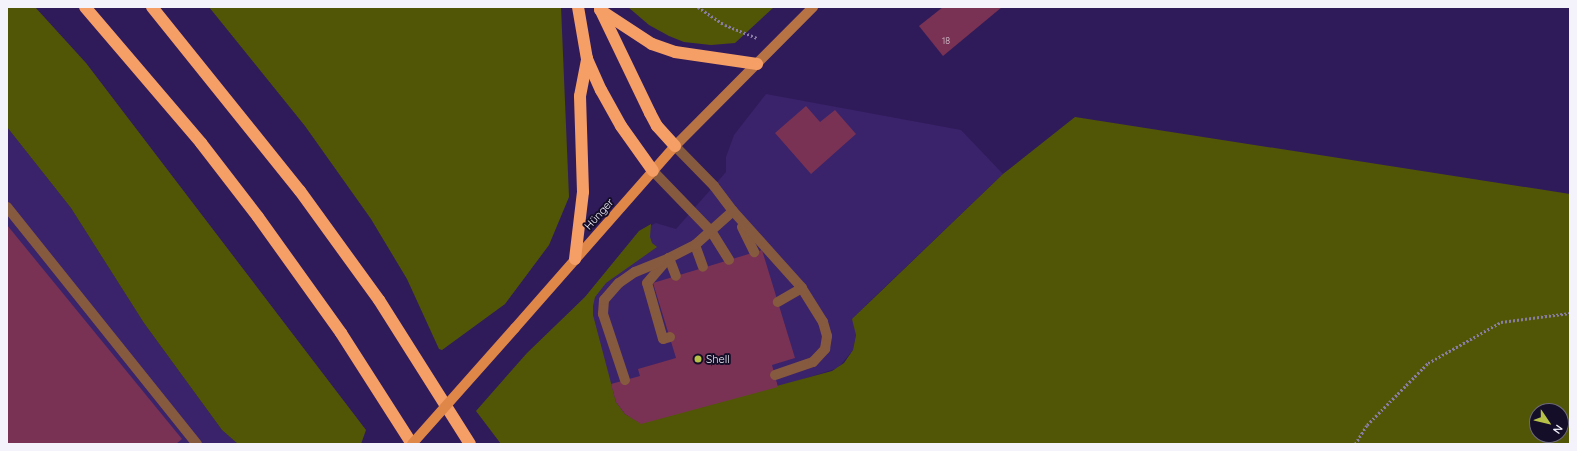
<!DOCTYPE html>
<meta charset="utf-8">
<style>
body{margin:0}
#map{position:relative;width:1577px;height:451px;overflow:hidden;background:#301b5a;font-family:Quicksand,sans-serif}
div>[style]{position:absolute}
.built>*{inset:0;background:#3a236a}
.green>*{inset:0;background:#515606}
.building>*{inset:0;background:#793253}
.path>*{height:2.5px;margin-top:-1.25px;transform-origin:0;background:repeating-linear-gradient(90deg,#897da3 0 2px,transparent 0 4px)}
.service>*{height:10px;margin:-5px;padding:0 5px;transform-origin:5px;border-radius:5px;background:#865a3e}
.secondary>*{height:10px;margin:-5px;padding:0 5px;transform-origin:5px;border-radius:5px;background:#b87345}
.primary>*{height:10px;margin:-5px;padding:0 5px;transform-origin:5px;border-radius:5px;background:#df8649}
.motorway>*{height:12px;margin:-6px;padding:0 6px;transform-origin:6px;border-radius:6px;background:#f59f66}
.primary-bridge>*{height:10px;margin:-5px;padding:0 5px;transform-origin:5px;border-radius:5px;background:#df8649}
.dots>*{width:11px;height:11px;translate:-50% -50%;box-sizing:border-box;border:2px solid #150e29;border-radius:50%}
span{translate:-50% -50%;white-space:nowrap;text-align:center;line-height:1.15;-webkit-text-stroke:4px #150e29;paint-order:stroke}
.number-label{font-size:9px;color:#d5c3d1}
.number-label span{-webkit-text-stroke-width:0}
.street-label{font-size:11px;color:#f4f3fb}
.poi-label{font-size:11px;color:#f4f3fb}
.left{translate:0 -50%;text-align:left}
.frame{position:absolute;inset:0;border:8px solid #f4f3fb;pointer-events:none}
.north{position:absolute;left:1529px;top:403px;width:40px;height:40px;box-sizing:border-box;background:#150e29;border:1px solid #6e6a7d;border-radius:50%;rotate:125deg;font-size:11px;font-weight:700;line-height:16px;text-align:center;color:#f4f3fb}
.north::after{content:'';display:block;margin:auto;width:14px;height:18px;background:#b7c147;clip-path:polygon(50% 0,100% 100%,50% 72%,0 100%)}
</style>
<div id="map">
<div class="built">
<div style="clip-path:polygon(766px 94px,961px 130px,1003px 174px,866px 305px,855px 327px,856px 335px,853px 350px,838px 368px,778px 387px,641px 424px,622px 444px,545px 336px,585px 297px,639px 231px,656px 223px,676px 229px,726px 172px,726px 157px,734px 135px)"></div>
<div style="clip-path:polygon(7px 127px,71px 208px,144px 323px,222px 430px,238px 444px,7px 444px)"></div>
</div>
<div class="green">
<div style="clip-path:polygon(7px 7px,35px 7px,86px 63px,366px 430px,361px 444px,238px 444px,222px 430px,144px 323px,71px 208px,7px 127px)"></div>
<div style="clip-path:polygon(209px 7px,561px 7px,569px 197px,549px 245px,505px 304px,442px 350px,439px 349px,407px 279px,371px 219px,305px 126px)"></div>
<div style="clip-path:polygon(628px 7px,774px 7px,735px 43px,711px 45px,684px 42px,669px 36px,649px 25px)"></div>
<div style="clip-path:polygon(evenodd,1075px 117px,1570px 194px,1570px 444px,501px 444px,476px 411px,527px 353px,585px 297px,639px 231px,651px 224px,650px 237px,652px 243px,657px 247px,606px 283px,595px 297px,593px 306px,593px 315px,616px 402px,625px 414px,641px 423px,832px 371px,844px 363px,853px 350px,856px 335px,852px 319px,1003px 174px,1075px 117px,1537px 411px,1561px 411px,1561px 435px,1537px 435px,1537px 411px)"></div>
</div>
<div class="building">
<div style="clip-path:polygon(943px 7px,1002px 7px,943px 56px,919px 26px)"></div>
<div style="clip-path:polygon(806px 106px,820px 122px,835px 110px,856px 134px,811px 174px,775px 133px)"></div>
<div style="clip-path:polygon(7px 225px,182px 439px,176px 444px,7px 444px)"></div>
<div style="clip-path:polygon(762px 250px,795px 358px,772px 365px,778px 387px,641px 424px,625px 414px,616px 402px,611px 384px,640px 376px,638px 369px,676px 358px,653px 283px)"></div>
</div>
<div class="path">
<div style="left:698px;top:7px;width:32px;rotate:34deg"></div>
<div style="left:725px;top:25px;width:35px;rotate:22deg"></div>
<div style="left:1355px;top:444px;width:22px;rotate:-58deg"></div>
<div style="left:1367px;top:425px;width:87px;rotate:-45.5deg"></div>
<div style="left:1428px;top:363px;width:84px;rotate:-29.3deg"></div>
<div style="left:1501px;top:322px;width:70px;rotate:-7.4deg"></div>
</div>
<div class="service">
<div style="left:675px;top:146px;width:56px;rotate:45.7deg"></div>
<div style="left:714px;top:186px;width:31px;rotate:53deg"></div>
<div style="left:653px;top:171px;width:83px;rotate:46deg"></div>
<div style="left:711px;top:231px;width:34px;rotate:58deg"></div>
<div style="left:7px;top:207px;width:304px;rotate:51.3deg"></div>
<div style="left:742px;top:227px;width:28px;rotate:64deg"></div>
<div style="left:695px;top:245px;width:23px;rotate:70deg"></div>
<div style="left:670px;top:337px;width:7px;rotate:164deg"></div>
<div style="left:663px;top:339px;width:58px;rotate:-105.9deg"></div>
<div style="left:647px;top:283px;width:33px;rotate:-49deg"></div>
<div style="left:669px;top:258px;width:29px;rotate:-27deg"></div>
<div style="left:695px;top:245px;width:51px;rotate:-41.8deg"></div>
<div style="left:733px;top:211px;width:103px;rotate:48.1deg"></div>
<div style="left:802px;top:288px;width:28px;rotate:150deg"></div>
<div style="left:775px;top:375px;width:40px;rotate:-18.9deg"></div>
<div style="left:813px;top:362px;width:18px;rotate:-47deg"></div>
<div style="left:825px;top:349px;width:13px;rotate:-81deg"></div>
<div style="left:827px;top:336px;width:15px;rotate:-106deg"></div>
<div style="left:823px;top:322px;width:40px;rotate:-122deg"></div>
<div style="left:625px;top:380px;width:70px;rotate:-108.4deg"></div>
<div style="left:603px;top:314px;width:14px;rotate:-86deg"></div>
<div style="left:604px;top:300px;width:23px;rotate:-49deg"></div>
<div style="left:619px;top:283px;width:19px;rotate:-35deg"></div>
<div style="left:635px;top:272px;width:37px;rotate:-22deg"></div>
<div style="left:669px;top:258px;width:19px;rotate:69deg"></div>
</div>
<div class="secondary">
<div style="left:675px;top:146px;width:196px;rotate:-45.2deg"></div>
</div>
<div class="primary">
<div style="left:515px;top:328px;width:242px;rotate:-48.7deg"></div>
</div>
<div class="motorway">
<div style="left:85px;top:7px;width:179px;rotate:49.5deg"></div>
<div style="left:201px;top:143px;width:93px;rotate:52.4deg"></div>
<div style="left:258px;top:217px;width:143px;rotate:54.4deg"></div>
<div style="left:341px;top:333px;width:132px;rotate:57.4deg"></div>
<div style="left:152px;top:7px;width:236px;rotate:51.2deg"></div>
<div style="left:300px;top:191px;width:135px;rotate:54.1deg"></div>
<div style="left:379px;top:300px;width:170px;rotate:57.7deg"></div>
<div style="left:578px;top:7px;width:53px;rotate:80.2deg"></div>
<div style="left:587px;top:59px;width:34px;rotate:66deg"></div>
<div style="left:601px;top:90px;width:41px;rotate:60.9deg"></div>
<div style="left:621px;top:126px;width:55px;rotate:54.6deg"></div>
<div style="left:600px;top:9px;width:115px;rotate:64.3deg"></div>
<div style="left:650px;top:113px;width:15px;rotate:62deg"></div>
<div style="left:657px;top:126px;width:27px;rotate:48deg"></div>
<div style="left:600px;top:10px;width:62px;rotate:33.2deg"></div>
<div style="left:652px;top:44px;width:24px;rotate:19deg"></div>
<div style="left:675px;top:52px;width:83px;rotate:8.3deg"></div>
<div style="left:575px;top:259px;width:67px;rotate:-83.2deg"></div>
<div style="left:583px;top:192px;width:96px;rotate:-91.8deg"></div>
<div style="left:580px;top:96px;width:38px;rotate:-79deg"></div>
</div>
<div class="primary-bridge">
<div style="left:412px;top:444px;width:155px;rotate:-48.4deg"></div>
</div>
<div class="dots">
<div style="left:698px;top:359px;background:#b7c147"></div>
</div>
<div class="number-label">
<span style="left:946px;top:41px">18</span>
</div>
<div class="street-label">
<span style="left:599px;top:214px;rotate:-48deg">Hünger</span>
</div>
<div class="poi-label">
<span class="left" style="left:706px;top:359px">Shell</span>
</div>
<div class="frame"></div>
<div class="north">N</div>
</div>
